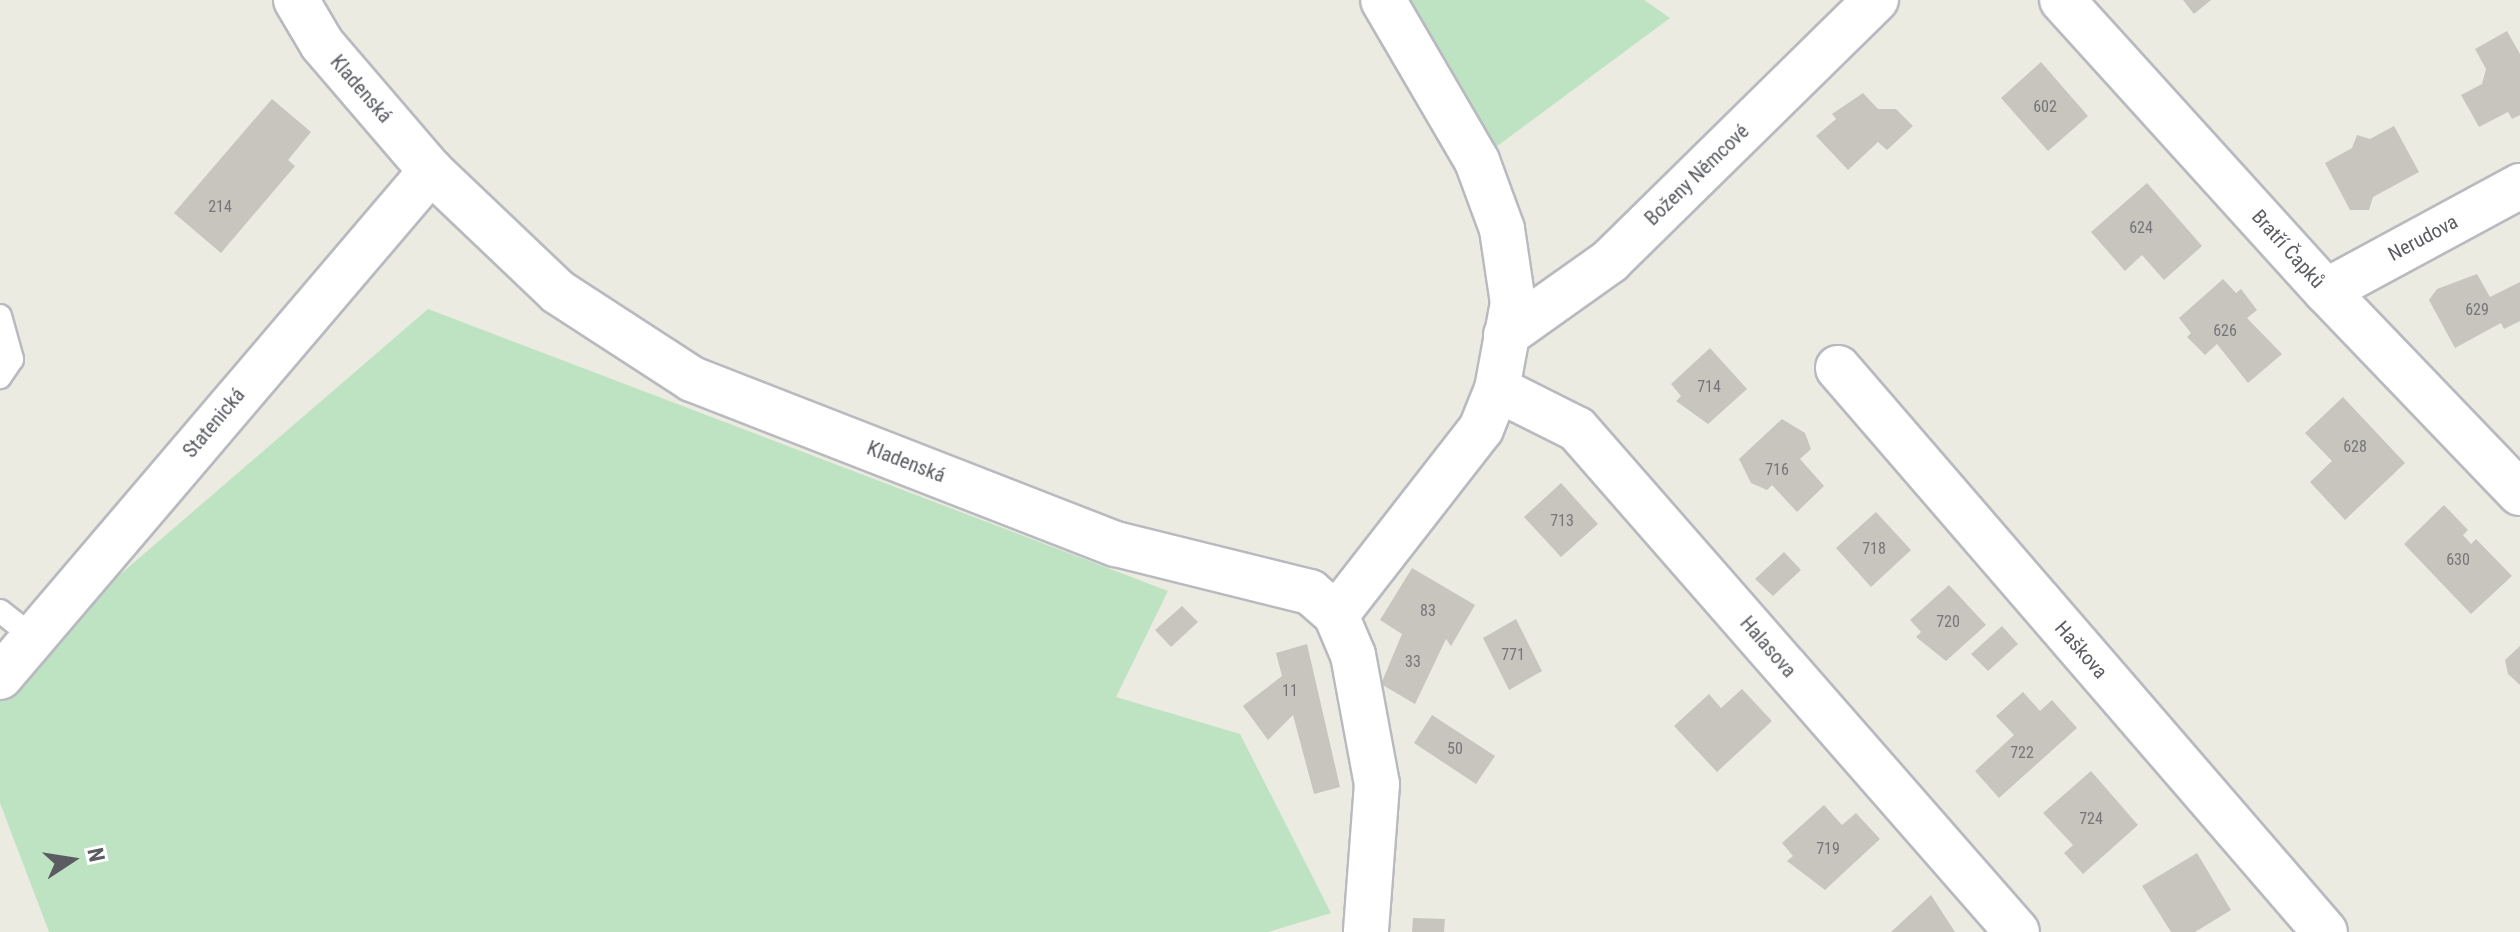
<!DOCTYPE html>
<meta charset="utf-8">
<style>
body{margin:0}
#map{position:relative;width:2520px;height:932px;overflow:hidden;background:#ecebe1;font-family:"Roboto Condensed",sans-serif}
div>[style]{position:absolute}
.green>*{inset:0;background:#bee3c3}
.building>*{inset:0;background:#c8c5bf}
.roads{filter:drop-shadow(2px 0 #b9bac0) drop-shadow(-2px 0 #b9bac0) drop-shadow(0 2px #b9bac0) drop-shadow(0 -2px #b9bac0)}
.lane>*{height:22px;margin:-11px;padding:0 11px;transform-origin:11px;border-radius:11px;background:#fff}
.street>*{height:44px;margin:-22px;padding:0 22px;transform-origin:22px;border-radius:22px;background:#fff}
.secondary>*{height:44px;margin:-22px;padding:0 22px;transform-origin:22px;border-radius:22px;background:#fff}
span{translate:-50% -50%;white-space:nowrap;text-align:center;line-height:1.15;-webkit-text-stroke:6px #fff;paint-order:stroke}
.number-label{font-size:16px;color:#767679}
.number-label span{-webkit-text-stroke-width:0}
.street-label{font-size:20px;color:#5a5c62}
.north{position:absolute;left:32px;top:820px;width:80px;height:80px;-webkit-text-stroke:6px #fff;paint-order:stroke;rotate:78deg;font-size:22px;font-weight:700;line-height:32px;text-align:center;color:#5a5c62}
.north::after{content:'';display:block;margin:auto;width:28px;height:36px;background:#5a5c62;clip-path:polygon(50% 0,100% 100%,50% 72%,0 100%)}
</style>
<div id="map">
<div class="green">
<div style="clip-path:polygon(1384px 0,1644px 0,1670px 18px,1477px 161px)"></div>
<div style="clip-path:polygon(428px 309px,1168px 591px,1116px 697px,1240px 734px,1331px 913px,1268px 932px,49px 932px,0 803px,0 678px)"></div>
</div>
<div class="building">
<div style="clip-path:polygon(2183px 0,2211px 0,2194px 14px)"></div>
<div style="clip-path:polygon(2507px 31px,2520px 54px,2520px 115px,2512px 119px,2508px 112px,2479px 127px,2461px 95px,2482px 84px,2486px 69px,2475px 49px)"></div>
<div style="clip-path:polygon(2041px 62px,2088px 116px,2048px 151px,2001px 98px)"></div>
<div style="clip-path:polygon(1863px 93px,1878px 109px,1896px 109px,1913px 126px,1887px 150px,1878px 142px,1848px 170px,1816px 136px,1836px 119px,1832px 114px)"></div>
<div style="clip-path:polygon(272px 99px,311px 132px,288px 160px,295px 166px,221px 253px,174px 213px)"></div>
<div style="clip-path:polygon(2394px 126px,2419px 172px,2373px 197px,2369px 210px,2350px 210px,2325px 163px,2352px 148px,2357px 135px,2370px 139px)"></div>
<div style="clip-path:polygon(2147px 183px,2202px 246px,2164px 280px,2142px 255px,2125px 271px,2091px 232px)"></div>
<div style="clip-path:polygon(2477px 274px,2490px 297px,2520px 282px,2520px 321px,2504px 329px,2501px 323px,2455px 348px,2429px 300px,2437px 289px)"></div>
<div style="clip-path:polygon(2223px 279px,2236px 293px,2241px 289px,2257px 310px,2247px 318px,2282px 354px,2248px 383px,2217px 344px,2205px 355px,2187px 337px,2191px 333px,2179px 318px)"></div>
<div style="clip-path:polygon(1710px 348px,1747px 389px,1708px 424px,1676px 401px,1681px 396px,1671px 384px)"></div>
<div style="clip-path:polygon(2343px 397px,2405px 463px,2345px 520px,2310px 482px,2332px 461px,2305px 433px)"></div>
<div style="clip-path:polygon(1782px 419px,1805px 433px,1811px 449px,1800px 459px,1824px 486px,1797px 512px,1772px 485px,1767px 490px,1751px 483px,1739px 459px)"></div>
<div style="clip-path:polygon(1561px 483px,1598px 524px,1561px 557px,1524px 517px)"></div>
<div style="clip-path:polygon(2444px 505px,2468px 530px,2463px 535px,2471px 544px,2476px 539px,2512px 576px,2471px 614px,2404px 544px)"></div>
<div style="clip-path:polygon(1876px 512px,1911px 550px,1871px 587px,1836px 548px)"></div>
<div style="clip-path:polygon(1784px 552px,1801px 570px,1773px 596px,1755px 579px)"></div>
<div style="clip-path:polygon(1412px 568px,1475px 605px,1451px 646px,1446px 639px,1415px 704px,1381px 684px,1402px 634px,1380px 620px)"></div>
<div style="clip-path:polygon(1949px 585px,1986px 625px,1946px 661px,1916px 637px,1921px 632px,1910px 620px)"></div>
<div style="clip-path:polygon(1182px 606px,1198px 622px,1171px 647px,1155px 630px)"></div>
<div style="clip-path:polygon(1516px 619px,1542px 671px,1509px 690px,1483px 638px)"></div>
<div style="clip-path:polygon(2002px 626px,2018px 644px,1988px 671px,1971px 654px)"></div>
<div style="clip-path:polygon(1307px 644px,1340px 787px,1314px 794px,1293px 715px,1268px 740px,1243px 706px,1282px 676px,1276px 653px)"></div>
<div style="clip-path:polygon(2520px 646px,2520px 685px,2508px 674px,2505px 660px)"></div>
<div style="clip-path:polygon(1742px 689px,1772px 721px,1717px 772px,1674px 726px,1709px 694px,1721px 708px)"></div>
<div style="clip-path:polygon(2023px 692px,2040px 711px,2052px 700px,2077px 728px,1999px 798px,1975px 771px,2014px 735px,1996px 716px)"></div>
<div style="clip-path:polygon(1432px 715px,1495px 756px,1476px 784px,1414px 743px)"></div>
<div style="clip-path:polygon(2091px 771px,2138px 825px,2083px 874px,2064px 853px,2073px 845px,2043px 813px)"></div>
<div style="clip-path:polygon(1824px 805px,1842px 825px,1856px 813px,1880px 839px,1825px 890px,1787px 861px,1793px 856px,1782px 843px)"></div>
<div style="clip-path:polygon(2197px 853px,2231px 910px,2195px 932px,2171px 932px,2142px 886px)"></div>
<div style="clip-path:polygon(1931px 895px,1955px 932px,1891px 932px)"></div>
<div style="clip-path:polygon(1413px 918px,1445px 919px,1444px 932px,1412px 932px)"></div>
</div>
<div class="roads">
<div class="lane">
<div style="left:0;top:316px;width:45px;rotate:74.4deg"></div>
<div style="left:12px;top:359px;width:22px;rotate:124deg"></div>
<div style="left:0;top:611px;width:42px;rotate:38.2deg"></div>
</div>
<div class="street">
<div style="left:2062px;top:0;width:393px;rotate:47.8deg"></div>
<div style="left:2326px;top:291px;width:280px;rotate:46.2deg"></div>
<div style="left:2326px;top:291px;width:221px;rotate:-28.4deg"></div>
<div style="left:1506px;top:335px;width:128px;rotate:-35.4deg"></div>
<div style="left:1610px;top:261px;width:373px;rotate:-44.5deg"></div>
<div style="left:1838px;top:368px;width:745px;rotate:49.19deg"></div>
<div style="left:1497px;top:389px;width:89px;rotate:26.6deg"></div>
<div style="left:1577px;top:429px;width:668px;rotate:48.82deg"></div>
<div style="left:0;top:677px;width:665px;rotate:-49.58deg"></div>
</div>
<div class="secondary">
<div style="left:296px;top:0;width:51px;rotate:59.4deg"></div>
<div style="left:322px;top:44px;width:167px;rotate:49.4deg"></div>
<div style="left:431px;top:171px;width:175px;rotate:43.6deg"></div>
<div style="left:558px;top:292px;width:160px;rotate:33deg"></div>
<div style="left:692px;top:379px;width:455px;rotate:21.3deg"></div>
<div style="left:1116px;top:544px;width:200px;rotate:13.9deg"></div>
<div style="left:1310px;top:592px;width:35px;rotate:41deg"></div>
<div style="left:1336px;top:615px;width:43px;rotate:67deg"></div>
<div style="left:1353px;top:655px;width:131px;rotate:79.5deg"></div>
<div style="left:1377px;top:784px;width:148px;rotate:94.3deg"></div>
<div style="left:1336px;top:615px;width:236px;rotate:-52.1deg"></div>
<div style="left:1481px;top:429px;width:43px;rotate:-68.2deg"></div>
<div style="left:1497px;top:389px;width:87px;rotate:-79.5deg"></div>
<div style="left:1513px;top:303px;width:75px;rotate:-98.5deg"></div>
<div style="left:1502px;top:229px;width:72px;rotate:-110.2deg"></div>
<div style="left:1477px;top:161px;width:186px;rotate:-120.3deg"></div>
</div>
</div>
<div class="number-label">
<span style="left:2045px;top:107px">602</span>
<span style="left:220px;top:207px">214</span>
<span style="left:2141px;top:228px">624</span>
<span style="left:2477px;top:310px">629</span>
<span style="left:2225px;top:331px">626</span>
<span style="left:1709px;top:387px">714</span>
<span style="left:2355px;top:447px">628</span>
<span style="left:1777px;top:470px">716</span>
<span style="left:1562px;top:521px">713</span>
<span style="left:1874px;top:549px">718</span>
<span style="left:2458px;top:560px">630</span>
<span style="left:1428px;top:611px">83</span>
<span style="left:1948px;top:622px">720</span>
<span style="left:1513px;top:655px">771</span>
<span style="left:1413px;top:662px">33</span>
<span style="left:1290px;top:691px">11</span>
<span style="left:1455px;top:749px">50</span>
<span style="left:2022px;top:753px">722</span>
<span style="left:2091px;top:819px">724</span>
<span style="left:1828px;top:849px">719</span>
</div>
<div class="street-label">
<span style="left:361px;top:89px;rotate:49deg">Kladenská</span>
<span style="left:1697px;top:175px;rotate:-44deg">Boženy Němcové</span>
<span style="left:2423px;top:238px;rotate:-28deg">Nerudova</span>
<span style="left:2288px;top:249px;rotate:48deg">Bratří Čapků</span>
<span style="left:214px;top:423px;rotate:-50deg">Statenická</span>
<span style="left:906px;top:462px;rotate:21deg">Kladenská</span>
<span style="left:1768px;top:647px;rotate:49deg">Halasova</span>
<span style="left:2081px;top:650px;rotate:49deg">Haškova</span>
</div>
<div class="north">N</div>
</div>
